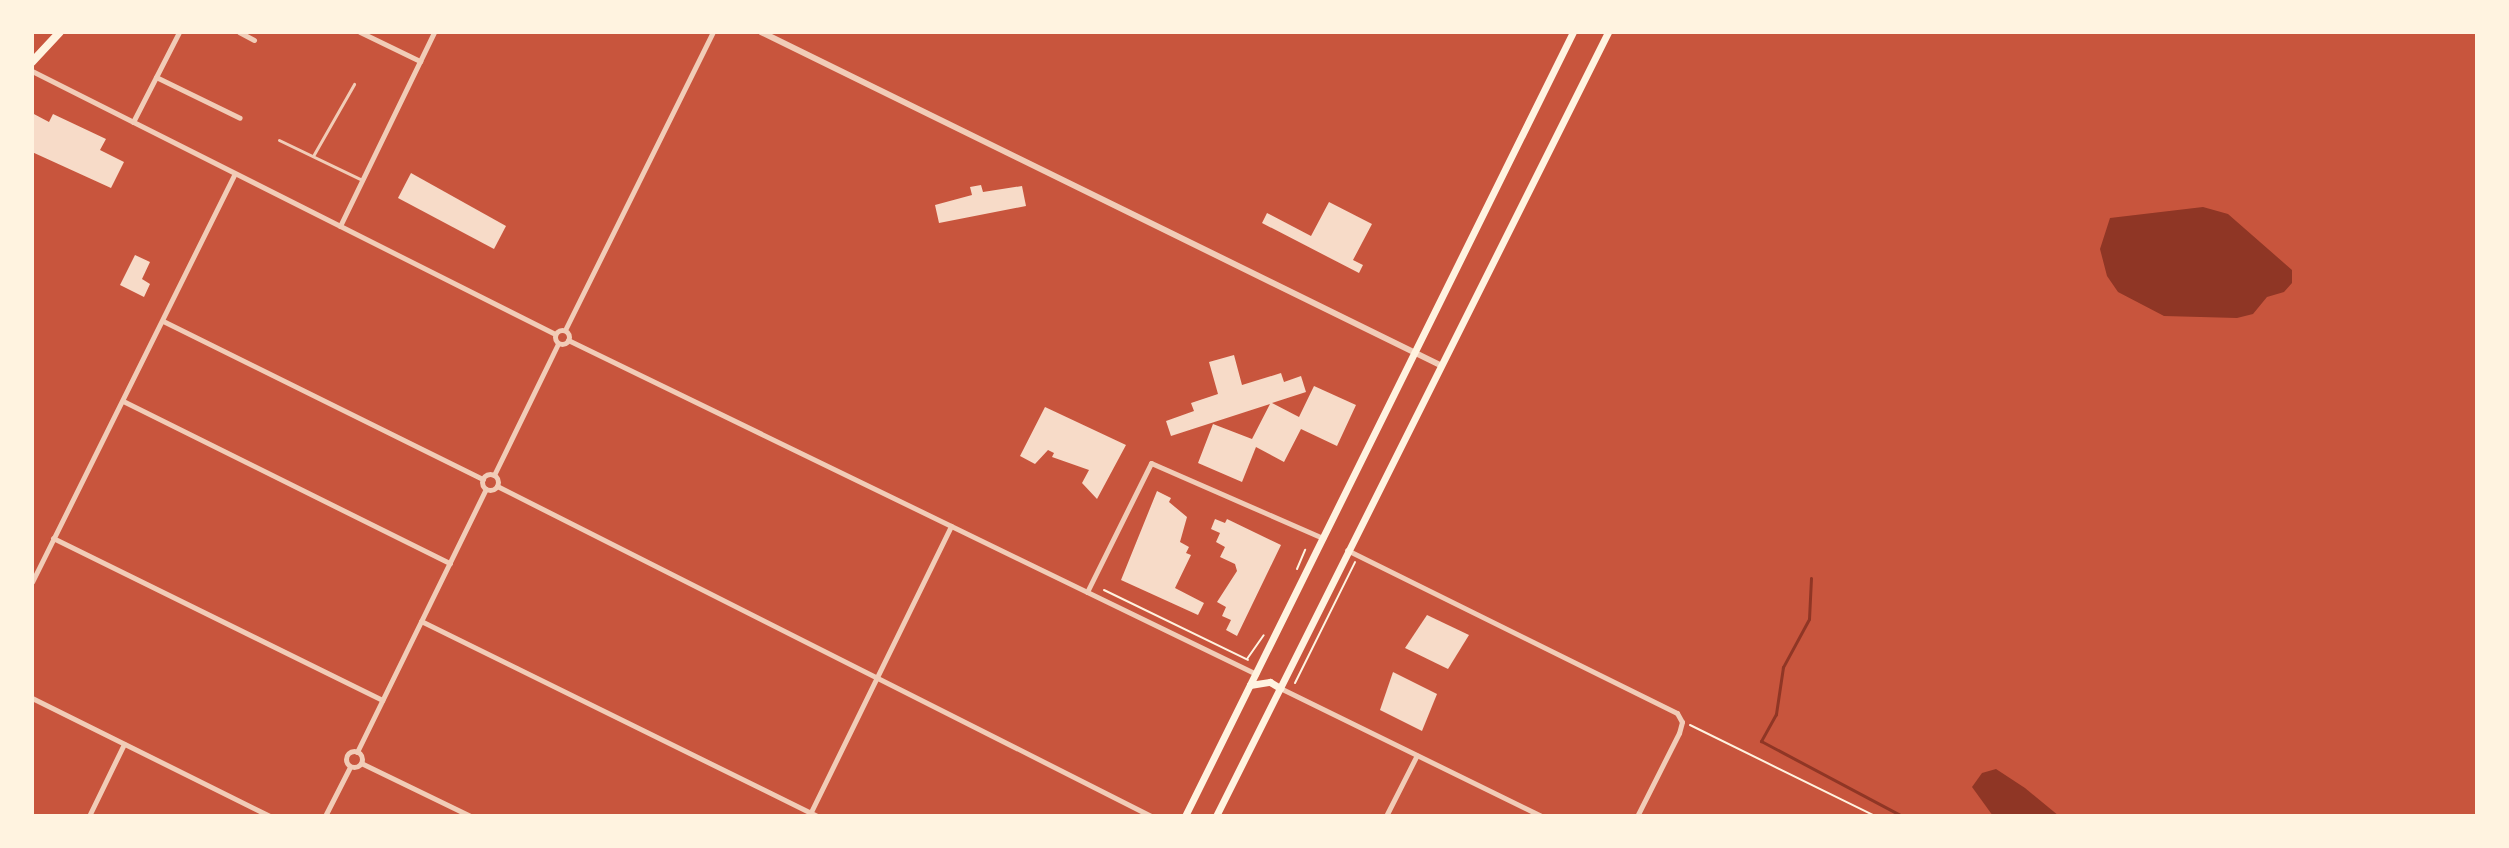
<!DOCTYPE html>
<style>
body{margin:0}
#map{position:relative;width:2509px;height:848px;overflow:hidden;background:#c8553d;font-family:"PT Serif",serif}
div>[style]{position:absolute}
.water>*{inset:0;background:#8f3625}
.stream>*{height:3px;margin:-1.5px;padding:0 1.5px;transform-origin:1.5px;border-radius:1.5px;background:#8f3625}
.building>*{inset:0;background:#f7dbc8}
.path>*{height:2px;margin:-1px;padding:0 1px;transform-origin:1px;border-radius:1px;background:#fff3e0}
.service>*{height:3px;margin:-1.5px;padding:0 1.5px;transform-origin:1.5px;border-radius:1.5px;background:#f1ccb7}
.minor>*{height:5px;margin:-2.5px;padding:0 2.5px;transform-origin:2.5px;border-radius:2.5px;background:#f1ccb7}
.minor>.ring{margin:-2.5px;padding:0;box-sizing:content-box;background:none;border:5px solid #f1ccb7;border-radius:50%}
.tertiary>*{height:6px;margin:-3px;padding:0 3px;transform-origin:3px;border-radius:3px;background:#f1ccb7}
.secondary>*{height:7px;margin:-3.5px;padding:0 3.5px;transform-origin:3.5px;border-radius:3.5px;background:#fff3e0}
.primary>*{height:8px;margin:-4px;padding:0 4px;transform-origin:4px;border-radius:4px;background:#fff3e0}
span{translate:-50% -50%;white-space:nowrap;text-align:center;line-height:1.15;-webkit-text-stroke:7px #fff3e0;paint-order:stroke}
.frame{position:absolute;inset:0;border:34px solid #fff3e0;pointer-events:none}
</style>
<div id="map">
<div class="water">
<div style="clip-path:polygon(2203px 207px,2228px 214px,2292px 270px,2292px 283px,2284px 292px,2267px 297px,2253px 314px,2237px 318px,2164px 316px,2118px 292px,2107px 276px,2100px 249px,2110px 218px)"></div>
<div style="clip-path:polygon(1996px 769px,2025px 788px,2059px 816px,1993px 816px,1972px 787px,1982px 773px)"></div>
</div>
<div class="stream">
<div style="left:1811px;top:578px;width:41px;rotate:92.8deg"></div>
<div style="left:1809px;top:619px;width:55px;rotate:118.4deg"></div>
<div style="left:1783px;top:667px;width:48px;rotate:98.5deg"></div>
<div style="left:1776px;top:714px;width:31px;rotate:119deg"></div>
<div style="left:1761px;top:741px;width:160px;rotate:28deg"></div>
</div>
<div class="building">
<div style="clip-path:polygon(32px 113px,49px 122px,53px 114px,106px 139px,100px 150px,124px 162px,111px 188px,32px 152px)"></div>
<div style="clip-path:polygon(411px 173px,506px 226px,494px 249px,398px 198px)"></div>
<div style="clip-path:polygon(981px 185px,983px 192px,1022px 186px,1026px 206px,939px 223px,935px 205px,972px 195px,970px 187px)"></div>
<div style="clip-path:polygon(1329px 202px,1372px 224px,1353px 260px,1363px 265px,1359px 273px,1262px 223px,1267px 213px,1311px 236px)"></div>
<div style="clip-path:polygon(135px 255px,150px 262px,142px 279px,150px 284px,144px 297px,120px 285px)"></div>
<div style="clip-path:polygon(1234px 355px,1242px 385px,1281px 373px,1284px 382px,1301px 376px,1306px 392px,1272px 403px,1299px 417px,1314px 386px,1356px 405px,1337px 446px,1301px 429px,1284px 462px,1256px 447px,1242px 482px,1198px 463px,1213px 424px,1252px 439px,1270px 404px,1171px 436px,1166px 421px,1194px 411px,1191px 403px,1218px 394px,1209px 362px)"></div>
<div style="clip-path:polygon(1045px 407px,1126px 445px,1097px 499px,1082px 483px,1089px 470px,1052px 457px,1054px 453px,1048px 450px,1035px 464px,1020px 456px)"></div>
<div style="clip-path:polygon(1157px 491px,1171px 498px,1169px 502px,1187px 517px,1180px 542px,1189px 547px,1186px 553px,1191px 555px,1175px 588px,1204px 603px,1198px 615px,1121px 580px)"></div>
<div style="clip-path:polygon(1215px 519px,1225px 523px,1227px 519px,1281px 545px,1237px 636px,1226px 630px,1231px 620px,1222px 616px,1226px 607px,1217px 602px,1237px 571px,1235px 564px,1220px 557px,1225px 547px,1216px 542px,1220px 533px,1211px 529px)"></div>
<div style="clip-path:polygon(1427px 615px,1469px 635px,1448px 669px,1405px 648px)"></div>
<div style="clip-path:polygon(1393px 672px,1437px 694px,1422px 731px,1380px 710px)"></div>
</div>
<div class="path">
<div style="left:1297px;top:569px;width:21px;rotate:-67deg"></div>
<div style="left:1104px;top:590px;width:160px;rotate:25.9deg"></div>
<div style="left:1247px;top:659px;width:29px;rotate:-55deg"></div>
<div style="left:1295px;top:683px;width:135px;rotate:-63.6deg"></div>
<div style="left:1690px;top:725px;width:206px;rotate:26.2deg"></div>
</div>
<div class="service">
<div style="left:279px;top:140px;width:92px;rotate:25.7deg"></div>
<div style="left:313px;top:156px;width:83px;rotate:-60.3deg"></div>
</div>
<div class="minor">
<div style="left:239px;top:32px;width:17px;rotate:28deg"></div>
<div style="left:360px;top:32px;width:67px;rotate:25.8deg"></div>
<div style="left:32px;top:71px;width:585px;rotate:26.7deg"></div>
<div style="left:156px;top:77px;width:93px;rotate:26deg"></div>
<div style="left:133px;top:122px;width:101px;rotate:-62.9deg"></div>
<div style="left:340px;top:226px;width:216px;rotate:-64.1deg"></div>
<div style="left:163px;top:321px;width:357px;rotate:26.3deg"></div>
<div class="ring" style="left:555px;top:330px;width:9px;height:9px"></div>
<div style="left:565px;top:330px;width:333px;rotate:-63.6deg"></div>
<div style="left:568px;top:340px;width:765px;rotate:25.89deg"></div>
<div style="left:123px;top:401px;width:365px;rotate:26.4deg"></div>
<div class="ring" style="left:482px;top:474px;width:11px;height:11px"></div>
<div style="left:494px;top:475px;width:146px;rotate:-64deg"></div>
<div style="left:497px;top:486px;width:733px;rotate:26.77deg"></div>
<div style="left:53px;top:538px;width:367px;rotate:26.2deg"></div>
<div style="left:1347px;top:550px;width:368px;rotate:26.3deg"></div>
<div style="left:1677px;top:713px;width:10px;rotate:61deg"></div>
<div style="left:1682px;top:722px;width:11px;rotate:105deg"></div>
<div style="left:1679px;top:733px;width:93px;rotate:116.8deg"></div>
<div style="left:32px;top:582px;width:454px;rotate:-63.6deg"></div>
<div style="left:1087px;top:592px;width:144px;rotate:-63.6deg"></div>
<div style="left:1151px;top:463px;width:188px;rotate:23.6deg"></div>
<div style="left:421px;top:621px;width:442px;rotate:26.2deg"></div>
<div style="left:1280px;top:688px;width:291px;rotate:26.1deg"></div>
<div style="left:32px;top:698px;width:266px;rotate:26.4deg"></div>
<div class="ring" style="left:346px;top:751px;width:11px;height:11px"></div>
<div style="left:357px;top:752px;width:293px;rotate:-63.9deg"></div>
<div style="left:361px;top:763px;width:121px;rotate:25.9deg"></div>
<div style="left:89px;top:816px;width:80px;rotate:-64.1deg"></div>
<div style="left:325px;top:816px;width:55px;rotate:-63deg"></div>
<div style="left:809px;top:816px;width:323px;rotate:-63.9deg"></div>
<div style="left:1386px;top:816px;width:68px;rotate:-63.1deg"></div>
</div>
<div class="tertiary">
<div style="left:761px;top:32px;width:756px;rotate:26.12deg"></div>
</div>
<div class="secondary">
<div style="left:1250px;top:685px;width:20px;rotate:-9deg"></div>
<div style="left:1270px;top:682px;width:12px;rotate:31deg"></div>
<div style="left:1185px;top:816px;width:875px;rotate:-63.67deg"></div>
<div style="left:1216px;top:816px;width:877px;rotate:-63.43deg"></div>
</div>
<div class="primary">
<div style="left:32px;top:62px;width:41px;rotate:-47deg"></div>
</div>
<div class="frame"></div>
</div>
